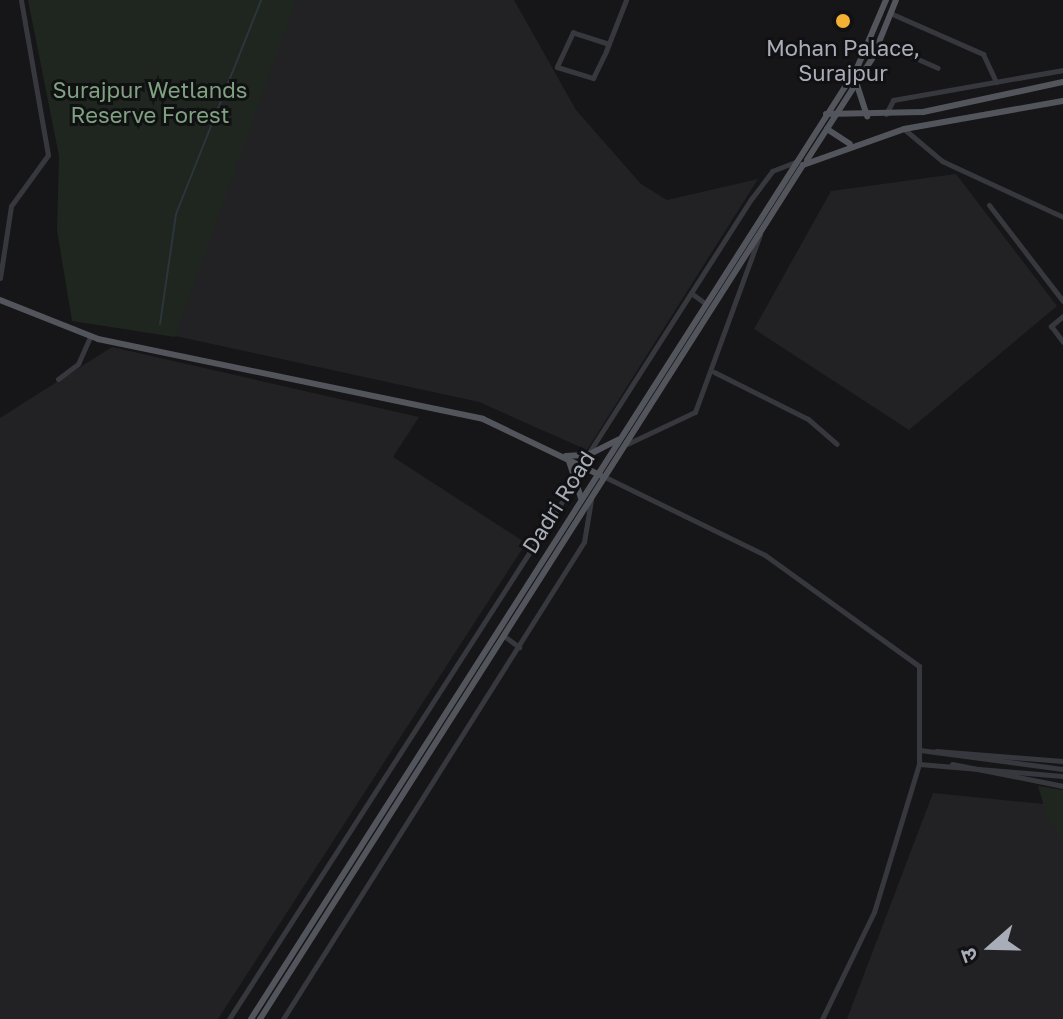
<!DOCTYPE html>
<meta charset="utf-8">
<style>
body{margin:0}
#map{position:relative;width:1063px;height:1019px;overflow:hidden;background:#161618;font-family:"Golos Text","Noto Sans Devanagari",sans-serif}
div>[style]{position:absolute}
.built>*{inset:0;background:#222225}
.green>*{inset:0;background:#1e261f}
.stream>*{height:2px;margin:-1px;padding:0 1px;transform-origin:1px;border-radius:1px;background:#2c353c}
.minor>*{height:5px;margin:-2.5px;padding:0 2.5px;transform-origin:2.5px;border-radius:2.5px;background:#37383d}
.major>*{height:6px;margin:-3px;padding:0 3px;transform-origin:3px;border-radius:3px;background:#53555c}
.dots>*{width:22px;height:22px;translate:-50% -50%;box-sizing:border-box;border:4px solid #111113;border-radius:50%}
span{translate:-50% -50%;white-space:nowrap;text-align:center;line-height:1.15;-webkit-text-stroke:6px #111113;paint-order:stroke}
.poi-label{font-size:22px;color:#a8adb8}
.park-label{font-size:22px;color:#7fa381}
.street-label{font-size:22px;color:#a8adb8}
.north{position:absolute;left:951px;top:907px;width:80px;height:80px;-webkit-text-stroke:6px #111113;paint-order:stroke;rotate:250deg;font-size:22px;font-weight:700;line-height:32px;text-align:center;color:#a8adb8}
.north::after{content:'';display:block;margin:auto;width:28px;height:36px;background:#a8adb8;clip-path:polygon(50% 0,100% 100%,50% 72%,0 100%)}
</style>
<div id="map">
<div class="built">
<div style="clip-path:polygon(294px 0,514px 0,576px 110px,641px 184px,667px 200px,758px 179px,587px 450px,479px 402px,166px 334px)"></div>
<div style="clip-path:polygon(956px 174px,1057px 306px,909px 430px,754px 329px,831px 191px)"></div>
<div style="clip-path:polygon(112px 347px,419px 417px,393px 457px,526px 543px,218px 1019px,0 1019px,0 418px)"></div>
<div style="clip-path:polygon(933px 793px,1063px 806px,1063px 1019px,847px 1019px)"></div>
</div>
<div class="green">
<div style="clip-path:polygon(28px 0,296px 0,175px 337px,72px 321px,57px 230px,59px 156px)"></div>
<div style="clip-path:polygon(1038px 786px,1063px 790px,1063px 843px,1047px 816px)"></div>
</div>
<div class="stream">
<div style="left:160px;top:324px;width:111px;rotate:-81.7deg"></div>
<div style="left:176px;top:214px;width:230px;rotate:-68.3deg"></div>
</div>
<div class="minor">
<div style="left:890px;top:13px;width:102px;rotate:23.8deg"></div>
<div style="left:983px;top:54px;width:31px;rotate:65deg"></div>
<div style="left:879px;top:42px;width:64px;rotate:23.8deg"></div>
<div style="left:609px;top:44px;width:38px;rotate:-162deg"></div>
<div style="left:573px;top:32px;width:38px;rotate:115deg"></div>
<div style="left:557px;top:67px;width:38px;rotate:17deg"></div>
<div style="left:593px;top:78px;width:30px;rotate:-64deg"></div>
<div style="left:606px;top:51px;width:55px;rotate:-68.6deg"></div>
<div style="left:886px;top:114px;width:16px;rotate:-63deg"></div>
<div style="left:893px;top:100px;width:173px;rotate:-10deg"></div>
<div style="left:904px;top:129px;width:50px;rotate:40.1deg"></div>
<div style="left:942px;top:161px;width:133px;rotate:24.8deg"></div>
<div style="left:989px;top:205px;width:121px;rotate:52.4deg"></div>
<div style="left:0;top:278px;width:73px;rotate:-81.3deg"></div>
<div style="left:11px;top:206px;width:63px;rotate:-54deg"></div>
<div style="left:48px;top:155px;width:157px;rotate:-99.9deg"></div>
<div style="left:691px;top:293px;width:17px;rotate:36deg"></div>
<div style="left:1063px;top:316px;width:16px;rotate:140deg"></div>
<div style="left:1051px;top:326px;width:20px;rotate:53deg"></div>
<div style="left:714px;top:372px;width:105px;rotate:26.6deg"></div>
<div style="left:808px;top:419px;width:38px;rotate:41deg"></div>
<div style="left:58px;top:379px;width:25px;rotate:-37deg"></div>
<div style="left:78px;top:364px;width:30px;rotate:-66deg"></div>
<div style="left:627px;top:444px;width:75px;rotate:-25.2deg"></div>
<div style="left:695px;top:412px;width:189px;rotate:-69.9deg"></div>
<div style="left:588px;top:454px;width:304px;rotate:-57.4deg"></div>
<div style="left:752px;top:198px;width:34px;rotate:-53deg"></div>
<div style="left:772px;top:171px;width:25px;rotate:-21deg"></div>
<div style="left:605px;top:477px;width:178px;rotate:26deg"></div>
<div style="left:765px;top:555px;width:190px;rotate:35.8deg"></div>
<div style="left:919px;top:666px;width:98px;rotate:90deg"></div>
<div style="left:919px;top:764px;width:155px;rotate:106.9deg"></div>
<div style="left:874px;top:912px;width:119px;rotate:115.9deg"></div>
<div style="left:504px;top:636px;width:19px;rotate:36deg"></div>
<div style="left:920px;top:750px;width:144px;rotate:7.6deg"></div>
<div style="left:936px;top:751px;width:127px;rotate:4.5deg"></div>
<div style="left:919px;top:764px;width:144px;rotate:4.8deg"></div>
<div style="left:952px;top:764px;width:113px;rotate:11.2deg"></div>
<div style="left:229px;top:1019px;width:641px;rotate:-57.23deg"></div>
<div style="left:283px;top:1019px;width:564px;rotate:-57.75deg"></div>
<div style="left:584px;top:542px;width:43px;rotate:-80.5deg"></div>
</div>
<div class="major">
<div style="left:857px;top:85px;width:33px;rotate:72deg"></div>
<div style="left:826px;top:114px;width:97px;rotate:-1.2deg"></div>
<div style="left:923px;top:112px;width:143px;rotate:-12.1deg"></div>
<div style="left:827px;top:129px;width:27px;rotate:33deg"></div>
<div style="left:807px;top:160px;width:122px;rotate:-57.3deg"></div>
<div style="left:873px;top:57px;width:61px;rotate:-68deg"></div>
<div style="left:0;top:300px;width:105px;rotate:21.7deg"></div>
<div style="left:98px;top:339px;width:393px;rotate:11.7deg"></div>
<div style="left:483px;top:419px;width:130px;rotate:25.6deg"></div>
<div style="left:566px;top:456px;width:22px;rotate:-3deg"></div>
<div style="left:588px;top:455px;width:34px;rotate:-27deg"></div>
<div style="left:569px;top:461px;width:40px;rotate:72deg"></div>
<div style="left:251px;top:1019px;width:1128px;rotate:-57.49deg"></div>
<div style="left:857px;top:68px;width:74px;rotate:-66.9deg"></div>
<div style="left:260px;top:1019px;width:1012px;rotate:-57.55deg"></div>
<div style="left:803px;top:165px;width:107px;rotate:-19.6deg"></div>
<div style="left:904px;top:129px;width:161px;rotate:-10deg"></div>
</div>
<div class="dots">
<div style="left:843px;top:21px;background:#f2b134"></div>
</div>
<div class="poi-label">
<span style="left:843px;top:60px">Mohan Palace,<br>Surajpur</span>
</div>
<div class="park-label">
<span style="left:150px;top:102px">Surajpur Wetlands<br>Reserve Forest</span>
</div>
<div class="street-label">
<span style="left:558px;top:502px;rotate:-58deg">Dadri Road</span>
</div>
<div class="north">उ</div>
</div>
